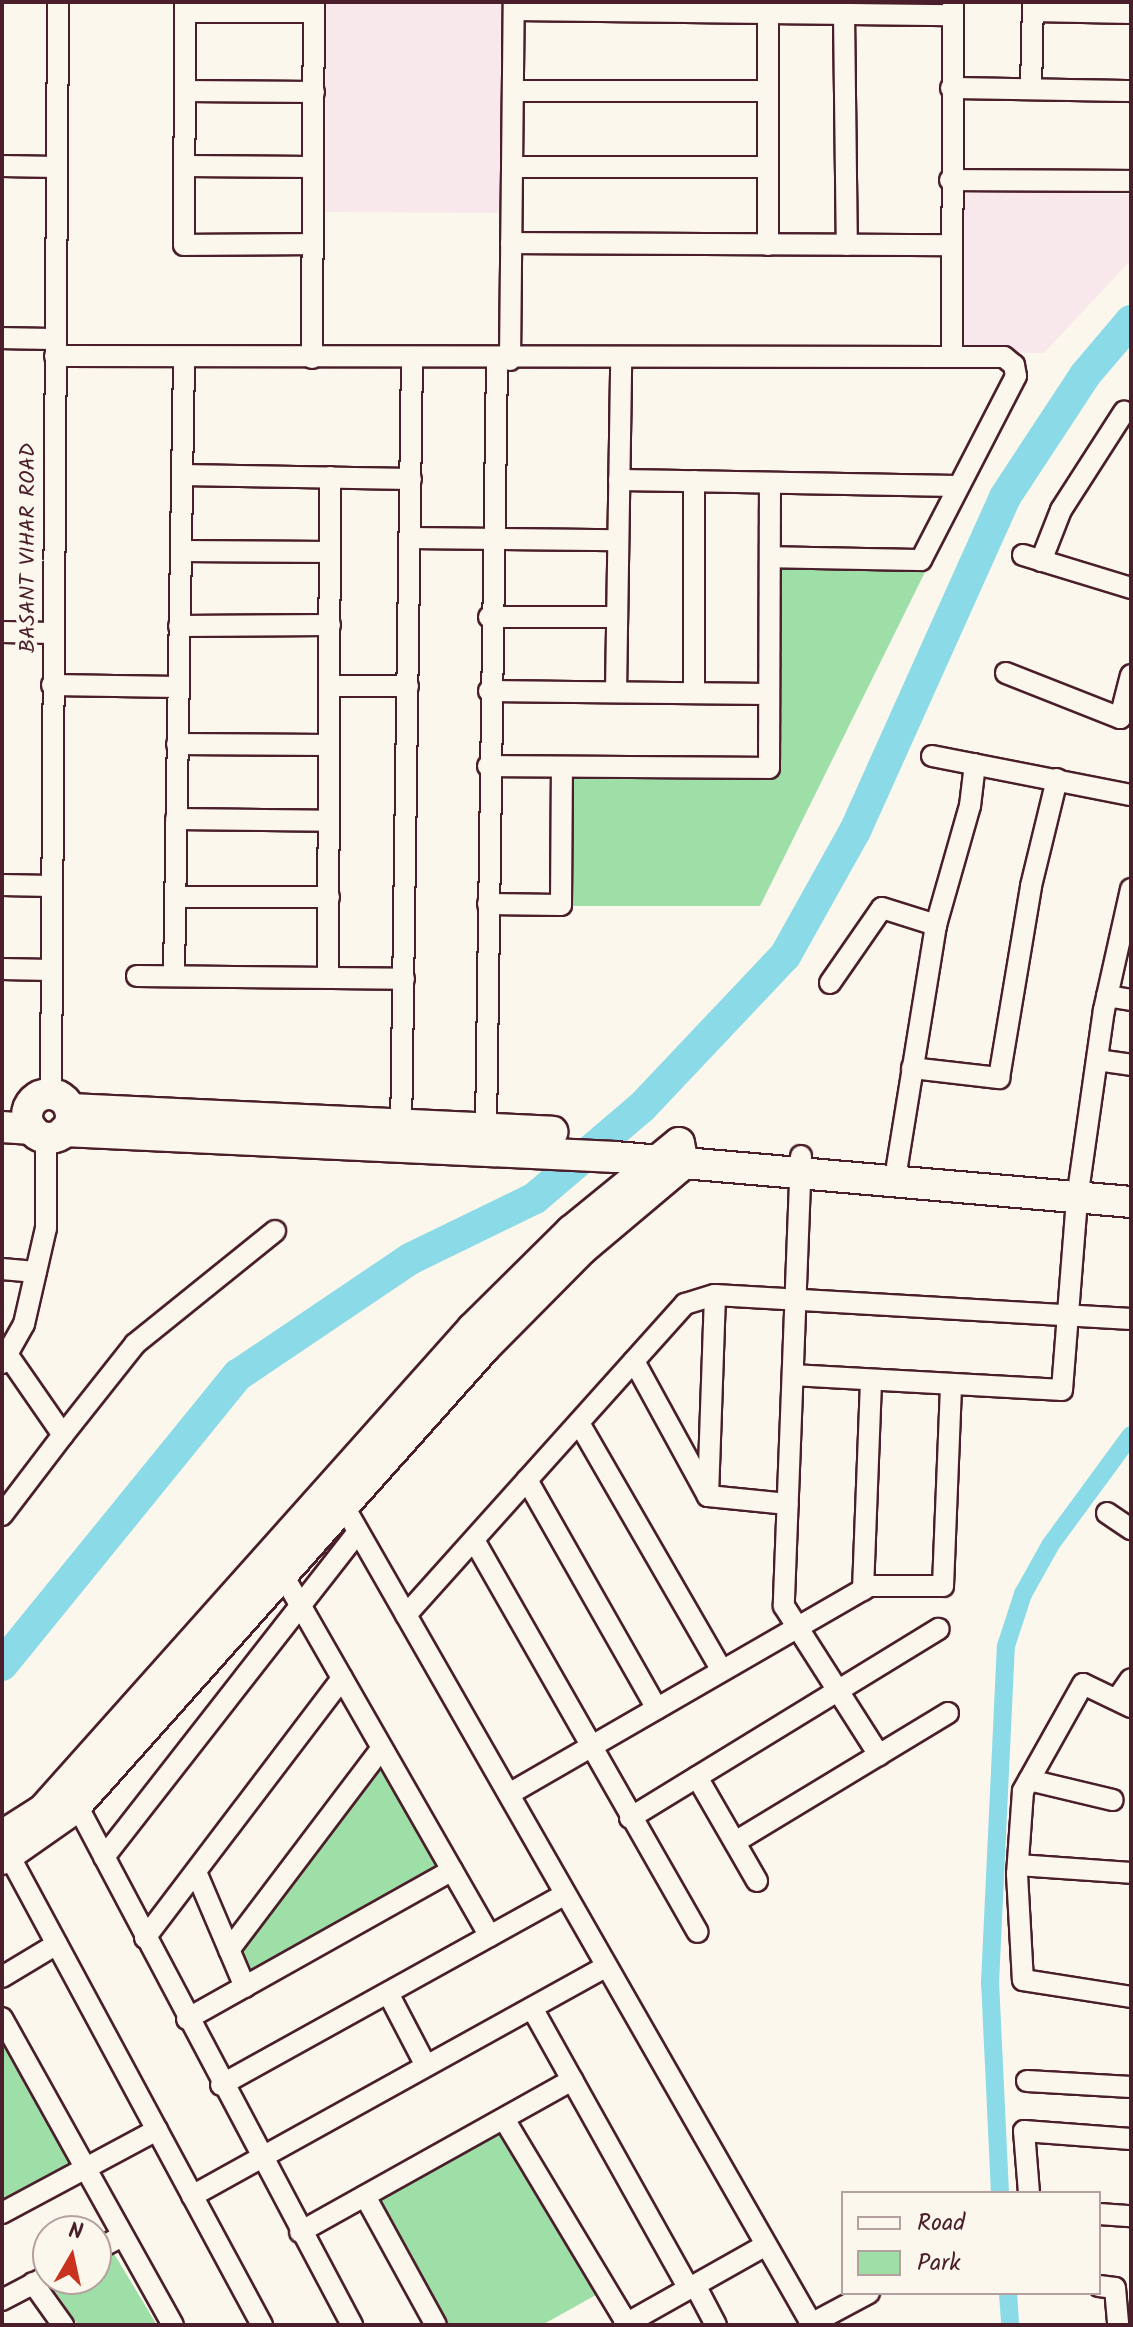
<!DOCTYPE html>
<style>
body{margin:0}
#map{position:relative;width:1133px;height:2327px;overflow:hidden;background:#fbf7ec;font-family:Kalam,sans-serif}
div>[style]{position:absolute}
.built>*{inset:0;background:#f8e8eb}
.green>*{inset:0;background:#9edfa8}
.canal>*{height:18px;margin:-9px;padding:0 9px;transform-origin:9px;border-radius:9px;background:#8adae7}
.river>*{height:32px;margin:-16px;padding:0 16px;transform-origin:16px;border-radius:16px;background:#8adae7}
.roads{filter:drop-shadow(2px 0 #4a1f2b) drop-shadow(-2px 0 #4a1f2b) drop-shadow(0 2px #4a1f2b) drop-shadow(0 -2px #4a1f2b)}
.street>*{height:20px;margin:-10px;padding:0 10px;transform-origin:10px;border-radius:10px;background:#fbf7ec}
.secondary>*{height:30px;margin:-15px;padding:0 15px;transform-origin:15px;border-radius:15px;background:#fbf7ec}
.secondary>.ring{margin:-15px;padding:0;box-sizing:content-box;background:none;border:30px solid #fbf7ec;border-radius:50%}
span{translate:-50% -50%;white-space:nowrap;text-align:center;line-height:1.15;-webkit-text-stroke:8px #fbf7ec;paint-order:stroke}
.street-label{font-size:22px;color:#4a1f2b}
.frame{position:absolute;inset:0;border:4px solid #4a1f2b;pointer-events:none}
.legend{position:absolute;left:841px;top:2191px;width:260px;height:104px;box-sizing:border-box;background:#fbf7ec;border:2px solid #b4a19f;margin:0;padding:10px 14px;list-style:none;font-size:24px;color:#4a1f2b}
.legend li{display:flex;align-items:center;gap:16px;height:40px}
.legend b{width:40px;border:2px solid #b4a19f}
.north{position:absolute;left:32px;top:2215px;width:80px;height:80px;box-sizing:border-box;background:#fbf7ec;border:2px solid #b4a19f;border-radius:50%;rotate:9deg;font-size:22px;font-weight:700;line-height:32px;text-align:center;color:#4a1f2b}
.north::after{content:'';display:block;margin:auto;width:28px;height:36px;background:#c8321e;clip-path:polygon(50% 0,100% 100%,50% 72%,0 100%)}
</style>
<div id="map">
<div class="built">
<div style="clip-path:polygon(326px 2px,501px 2px,500px 213px,325px 212px)"></div>
<div style="clip-path:polygon(964px 191px,1131px 194px,1131px 260px,1044px 353px,960px 353px)"></div>
</div>
<div class="green">
<div style="clip-path:polygon(780px 568px,926px 570px,760px 906px,568px 906px,568px 774px,777px 776px)"></div>
<div style="clip-path:polygon(383px 1757px,440px 1865px,249px 1972px,240px 1952px)"></div>
<div style="clip-path:polygon(2px 2038px,74px 2166px,2px 2206px)"></div>
<div style="clip-path:polygon(501px 2128px,596px 2295px,542px 2325px,444px 2325px,373px 2201px)"></div>
<div style="clip-path:polygon(113px 2252px,157px 2325px,78px 2325px,52px 2287px,66px 2279px,96px 2279px,96px 2262px)"></div>
</div>
<div class="canal">
<div style="left:1000px;top:2193px;width:210px;rotate:-92.7deg"></div>
<div style="left:990px;top:1983px;width:337px;rotate:-87.3deg"></div>
<div style="left:1006px;top:1646px;width:55px;rotate:-71.9deg"></div>
<div style="left:1023px;top:1594px;width:57px;rotate:-60.8deg"></div>
<div style="left:1051px;top:1544px;width:135px;rotate:-53.7deg"></div>
<div style="left:1008px;top:2293px;width:32px;rotate:86deg"></div>
</div>
<div class="river">
<div style="left:2px;top:1665px;width:374px;rotate:-50.9deg"></div>
<div style="left:238px;top:1375px;width:207px;rotate:-34deg"></div>
<div style="left:410px;top:1259px;width:139px;rotate:-26deg"></div>
<div style="left:535px;top:1198px;width:140px;rotate:-40.4deg"></div>
<div style="left:642px;top:1107px;width:208px;rotate:-46.6deg"></div>
<div style="left:785px;top:956px;width:143px;rotate:-60.8deg"></div>
<div style="left:855px;top:831px;width:366px;rotate:-65.8deg"></div>
<div style="left:1005px;top:497px;width:146px;rotate:-56.7deg"></div>
<div style="left:1085px;top:375px;width:71px;rotate:-49.6deg"></div>
</div>
<div class="roads">
<div class="street">
<div style="left:185px;top:2px;width:243px;rotate:90.2deg"></div>
<div style="left:184px;top:245px;width:129px;rotate:-0.4deg"></div>
<div style="left:514px;top:10px;width:438px;rotate:0.7deg"></div>
<div style="left:1033px;top:11px;width:98px;rotate:1.2deg"></div>
<div style="left:185px;top:12px;width:129px"></div>
<div style="left:768px;top:12px;width:233px;rotate:90deg"></div>
<div style="left:844px;top:13px;width:232px;rotate:89.3deg"></div>
<div style="left:951px;top:88px;width:180px;rotate:1deg"></div>
<div style="left:1031px;top:89px;width:87px;rotate:-88.7deg"></div>
<div style="left:185px;top:91px;width:129px;rotate:0.4deg"></div>
<div style="left:513px;top:91px;width:255px"></div>
<div style="left:2px;top:166px;width:54px;rotate:1.1deg"></div>
<div style="left:185px;top:166px;width:128px;rotate:0.4deg"></div>
<div style="left:512px;top:167px;width:256px"></div>
<div style="left:950px;top:180px;width:181px;rotate:0.3deg"></div>
<div style="left:511px;top:243px;width:438px;rotate:0.3deg"></div>
<div style="left:2px;top:338px;width:53px;rotate:1.1deg"></div>
<div style="left:55px;top:356px;width:897px;rotate:0.06deg"></div>
<div style="left:952px;top:357px;width:52px"></div>
<div style="left:1004px;top:357px;width:13px;rotate:39deg"></div>
<div style="left:1014px;top:365px;width:11px;rotate:80deg"></div>
<div style="left:1016px;top:376px;width:207px;rotate:117.3deg"></div>
<div style="left:921px;top:560px;width:151px;rotate:-178.9deg"></div>
<div style="left:952px;top:357px;width:352px;rotate:-89.8deg"></div>
<div style="left:312px;top:358px;width:356px;rotate:-89.7deg"></div>
<div style="left:510px;top:360px;width:358px;rotate:-89.4deg"></div>
<div style="left:182px;top:475px;width:229px;rotate:1deg"></div>
<div style="left:619px;top:480px;width:337px;rotate:1deg"></div>
<div style="left:410px;top:538px;width:208px;rotate:0.6deg"></div>
<div style="left:181px;top:551px;width:149px;rotate:0.4deg"></div>
<div style="left:1023px;top:555px;width:113px;rotate:17deg"></div>
<div style="left:1041px;top:561px;width:55px;rotate:-68.6deg"></div>
<div style="left:1061px;top:510px;width:117px;rotate:-57.3deg"></div>
<div style="left:489px;top:617px;width:128px"></div>
<div style="left:179px;top:626px;width:151px;rotate:-0.4deg"></div>
<div style="left:2px;top:632px;width:51px;rotate:1.1deg"></div>
<div style="left:1006px;top:673px;width:123px;rotate:21.5deg"></div>
<div style="left:1120px;top:718px;width:44px;rotate:-75.7deg"></div>
<div style="left:52px;top:685px;width:126px;rotate:0.9deg"></div>
<div style="left:330px;top:686px;width:78px"></div>
<div style="left:489px;top:691px;width:280px;rotate:0.6deg"></div>
<div style="left:616px;top:692px;width:332px;rotate:-89.1deg"></div>
<div style="left:694px;top:693px;width:212px;rotate:-90deg"></div>
<div style="left:177px;top:744px;width:152px;rotate:0.4deg"></div>
<div style="left:932px;top:756px;width:203px;rotate:11.1deg"></div>
<div style="left:488px;top:766px;width:281px;rotate:0.4deg"></div>
<div style="left:769px;top:768px;width:285px;rotate:-89.8deg"></div>
<div style="left:176px;top:819px;width:153px;rotate:0.7deg"></div>
<div style="left:2px;top:885px;width:49px;rotate:1.2deg"></div>
<div style="left:175px;top:897px;width:154px"></div>
<div style="left:488px;top:904px;width:73px;rotate:0.8deg"></div>
<div style="left:561px;top:905px;width:138px;rotate:-89.6deg"></div>
<div style="left:2px;top:969px;width:49px;rotate:1.2deg"></div>
<div style="left:137px;top:976px;width:267px;rotate:0.6deg"></div>
<div style="left:174px;top:976px;width:619px;rotate:-89.07deg"></div>
<div style="left:328px;top:978px;width:501px;rotate:-89.77deg"></div>
<div style="left:830px;top:983px;width:91px;rotate:-55.3deg"></div>
<div style="left:882px;top:908px;width:57px;rotate:17.5deg"></div>
<div style="left:1107px;top:996px;width:24px;rotate:9deg"></div>
<div style="left:1097px;top:1060px;width:34px;rotate:8deg"></div>
<div style="left:912px;top:1068px;width:88px;rotate:6.6deg"></div>
<div style="left:999px;top:1078px;width:195px;rotate:-80.5deg"></div>
<div style="left:1031px;top:886px;width:110px;rotate:-76.3deg"></div>
<div style="left:51px;top:1094px;width:1092px;rotate:-89.63deg"></div>
<div style="left:486px;top:1129px;width:770px;rotate:-89.18deg"></div>
<div style="left:401px;top:1135px;width:776px;rotate:-89.19deg"></div>
<div style="left:801px;top:1156px;width:450px;rotate:92.2deg"></div>
<div style="left:784px;top:1606px;width:177px;rotate:57.5deg"></div>
<div style="left:897px;top:1166px;width:244px;rotate:-80.8deg"></div>
<div style="left:936px;top:925px;width:124px;rotate:-74.1deg"></div>
<div style="left:970px;top:806px;width:42px;rotate:-83.2deg"></div>
<div style="left:2px;top:1269px;width:34px;rotate:5deg"></div>
<div style="left:634px;top:1361px;width:154px;rotate:61.3deg"></div>
<div style="left:2px;top:1363px;width:45px;rotate:-60.6deg"></div>
<div style="left:24px;top:1324px;width:98px;rotate:-77.1deg"></div>
<div style="left:46px;top:1228px;width:90px;rotate:-90deg"></div>
<div style="left:793px;top:1375px;width:269px;rotate:3.2deg"></div>
<div style="left:1062px;top:1390px;width:192px;rotate:-85.5deg"></div>
<div style="left:1077px;top:1199px;width:191px;rotate:-81.9deg"></div>
<div style="left:1104px;top:1010px;width:124px;rotate:-77.4deg"></div>
<div style="left:579px;top:1423px;width:286px;rotate:60deg"></div>
<div style="left:63px;top:1435px;width:116px;rotate:-51.6deg"></div>
<div style="left:135px;top:1344px;width:180px;rotate:-38.9deg"></div>
<div style="left:527px;top:1480px;width:263px;rotate:60.4deg"></div>
<div style="left:338px;top:1496px;width:953px;rotate:60.23deg"></div>
<div style="left:708px;top:1496px;width:201px;rotate:-88deg"></div>
<div style="left:708px;top:1496px;width:80px;rotate:5.7deg"></div>
<div style="left:1107px;top:1513px;width:29px;rotate:34deg"></div>
<div style="left:2px;top:1515px;width:101px;rotate:-52.7deg"></div>
<div style="left:63px;top:1435px;width:98px;rotate:-124.7deg"></div>
<div style="left:474px;top:1540px;width:451px;rotate:60.3deg"></div>
<div style="left:283px;top:1575px;width:416px;rotate:60.2deg"></div>
<div style="left:863px;top:1590px;width:210px;rotate:-87.8deg"></div>
<div style="left:406px;top:1615px;width:418px;rotate:-48.1deg"></div>
<div style="left:685px;top:1304px;width:31px;rotate:-17deg"></div>
<div style="left:715px;top:1295px;width:417px;rotate:3.3deg"></div>
<div style="left:1117px;top:1699px;width:24px;rotate:-55deg"></div>
<div style="left:1131px;top:1707px;width:53px;rotate:-154.4deg"></div>
<div style="left:1083px;top:1684px;width:123px;rotate:119.3deg"></div>
<div style="left:1023px;top:1791px;width:83px;rotate:94.1deg"></div>
<div style="left:1017px;top:1874px;width:106px;rotate:86.8deg"></div>
<div style="left:1023px;top:1980px;width:109px;rotate:8.9deg"></div>
<div style="left:697px;top:1777px;width:120px;rotate:60deg"></div>
<div style="left:1029px;top:1780px;width:86px;rotate:13.4deg"></div>
<div style="left:71px;top:1794px;width:601px;rotate:62.11deg"></div>
<div style="left:509px;top:1794px;width:416px;rotate:-30deg"></div>
<div style="left:869px;top:1586px;width:74px"></div>
<div style="left:943px;top:1586px;width:202px;rotate:-87.7deg"></div>
<div style="left:630px;top:1818px;width:362px;rotate:-31.5deg"></div>
<div style="left:735px;top:1842px;width:249px;rotate:-31.2deg"></div>
<div style="left:4px;top:1846px;width:544px;rotate:61.69deg"></div>
<div style="left:104px;top:1857px;width:412px;rotate:-52deg"></div>
<div style="left:1018px;top:1865px;width:113px;rotate:4deg"></div>
<div style="left:196px;top:1872px;width:125px;rotate:66.9deg"></div>
<div style="left:145px;top:1938px;width:326px;rotate:-52.8deg"></div>
<div style="left:229px;top:1950px;width:253px;rotate:-52.9deg"></div>
<div style="left:2px;top:1977px;width:64px;rotate:-31deg"></div>
<div style="left:388px;top:1993px;width:82px;rotate:62.5deg"></div>
<div style="left:532px;top:2008px;width:322px;rotate:60.8deg"></div>
<div style="left:2px;top:2018px;width:351px;rotate:60.9deg"></div>
<div style="left:187px;top:2019px;width:304px;rotate:-29.3deg"></div>
<div style="left:1027px;top:2081px;width:104px;rotate:3.3deg"></div>
<div style="left:221px;top:2085px;width:393px;rotate:-29deg"></div>
<div style="left:504px;top:2119px;width:239px;rotate:59deg"></div>
<div style="left:1029px;top:2193px;width:62px;rotate:-94.6deg"></div>
<div style="left:1024px;top:2131px;width:107px;rotate:4.3deg"></div>
<div style="left:192px;top:2196px;width:474px;rotate:-29deg"></div>
<div style="left:365px;top:2196px;width:147px;rotate:61.2deg"></div>
<div style="left:2px;top:2213px;width:176px;rotate:-28.2deg"></div>
<div style="left:1099px;top:2214px;width:32px;rotate:4deg"></div>
<div style="left:300px;top:2232px;width:312px;rotate:-29.2deg"></div>
<div style="left:96px;top:2250px;width:30px;rotate:-28deg"></div>
<div style="left:33px;top:2283px;width:52px;rotate:54.5deg"></div>
<div style="left:695px;top:2285px;width:45px;rotate:62.3deg"></div>
<div style="left:1099px;top:2286px;width:16px;rotate:7deg"></div>
<div style="left:1115px;top:2288px;width:37px;rotate:85deg"></div>
<div style="left:2px;top:2300px;width:52px;rotate:-27.6deg"></div>
<div style="left:624px;top:2325px;width:163px;rotate:-29.4deg"></div>
<div style="left:809px;top:2325px;width:68px;rotate:-28.1deg"></div>
</div>
<div class="secondary">
<div class="ring" style="left:27px;top:1094px;width:14px;height:14px"></div>
<div style="left:70px;top:1109px;width:483px;rotate:2.7deg"></div>
<div style="left:2px;top:1127px;width:30px;rotate:4deg"></div>
<div style="left:64px;top:1131px;width:552px;rotate:2.7deg"></div>
<div style="left:615px;top:1157px;width:518px;rotate:4.98deg"></div>
<div style="left:2px;top:1836px;width:49px;rotate:-32.4deg"></div>
<div style="left:43px;top:1810px;width:646px;rotate:-48.26deg"></div>
<div style="left:473px;top:1328px;width:138px;rotate:-44.7deg"></div>
<div style="left:571px;top:1231px;width:139px;rotate:-39.2deg"></div>
<div style="left:679px;top:1143px;width:21px;rotate:79deg"></div>
<div style="left:683px;top:1164px;width:132px;rotate:139.9deg"></div>
<div style="left:582px;top:1249px;width:138px;rotate:134.7deg"></div>
<div style="left:485px;top:1347px;width:620px;rotate:131.73deg"></div>
<div style="left:72px;top:1810px;width:85px;rotate:145deg"></div>
</div>
</div>
<div class="street-label">
<span style="left:29px;top:548px;rotate:-90deg">BASANT VIHAR ROAD</span>
</div>
<div class="frame"></div>
<ul class="legend">
<li><b style="height:10px;background:#fbf7ec"></b>Road</li>
<li><b style="height:22px;background:#9edfa8"></b>Park</li>
</ul>
<div class="north">N</div>
</div>
